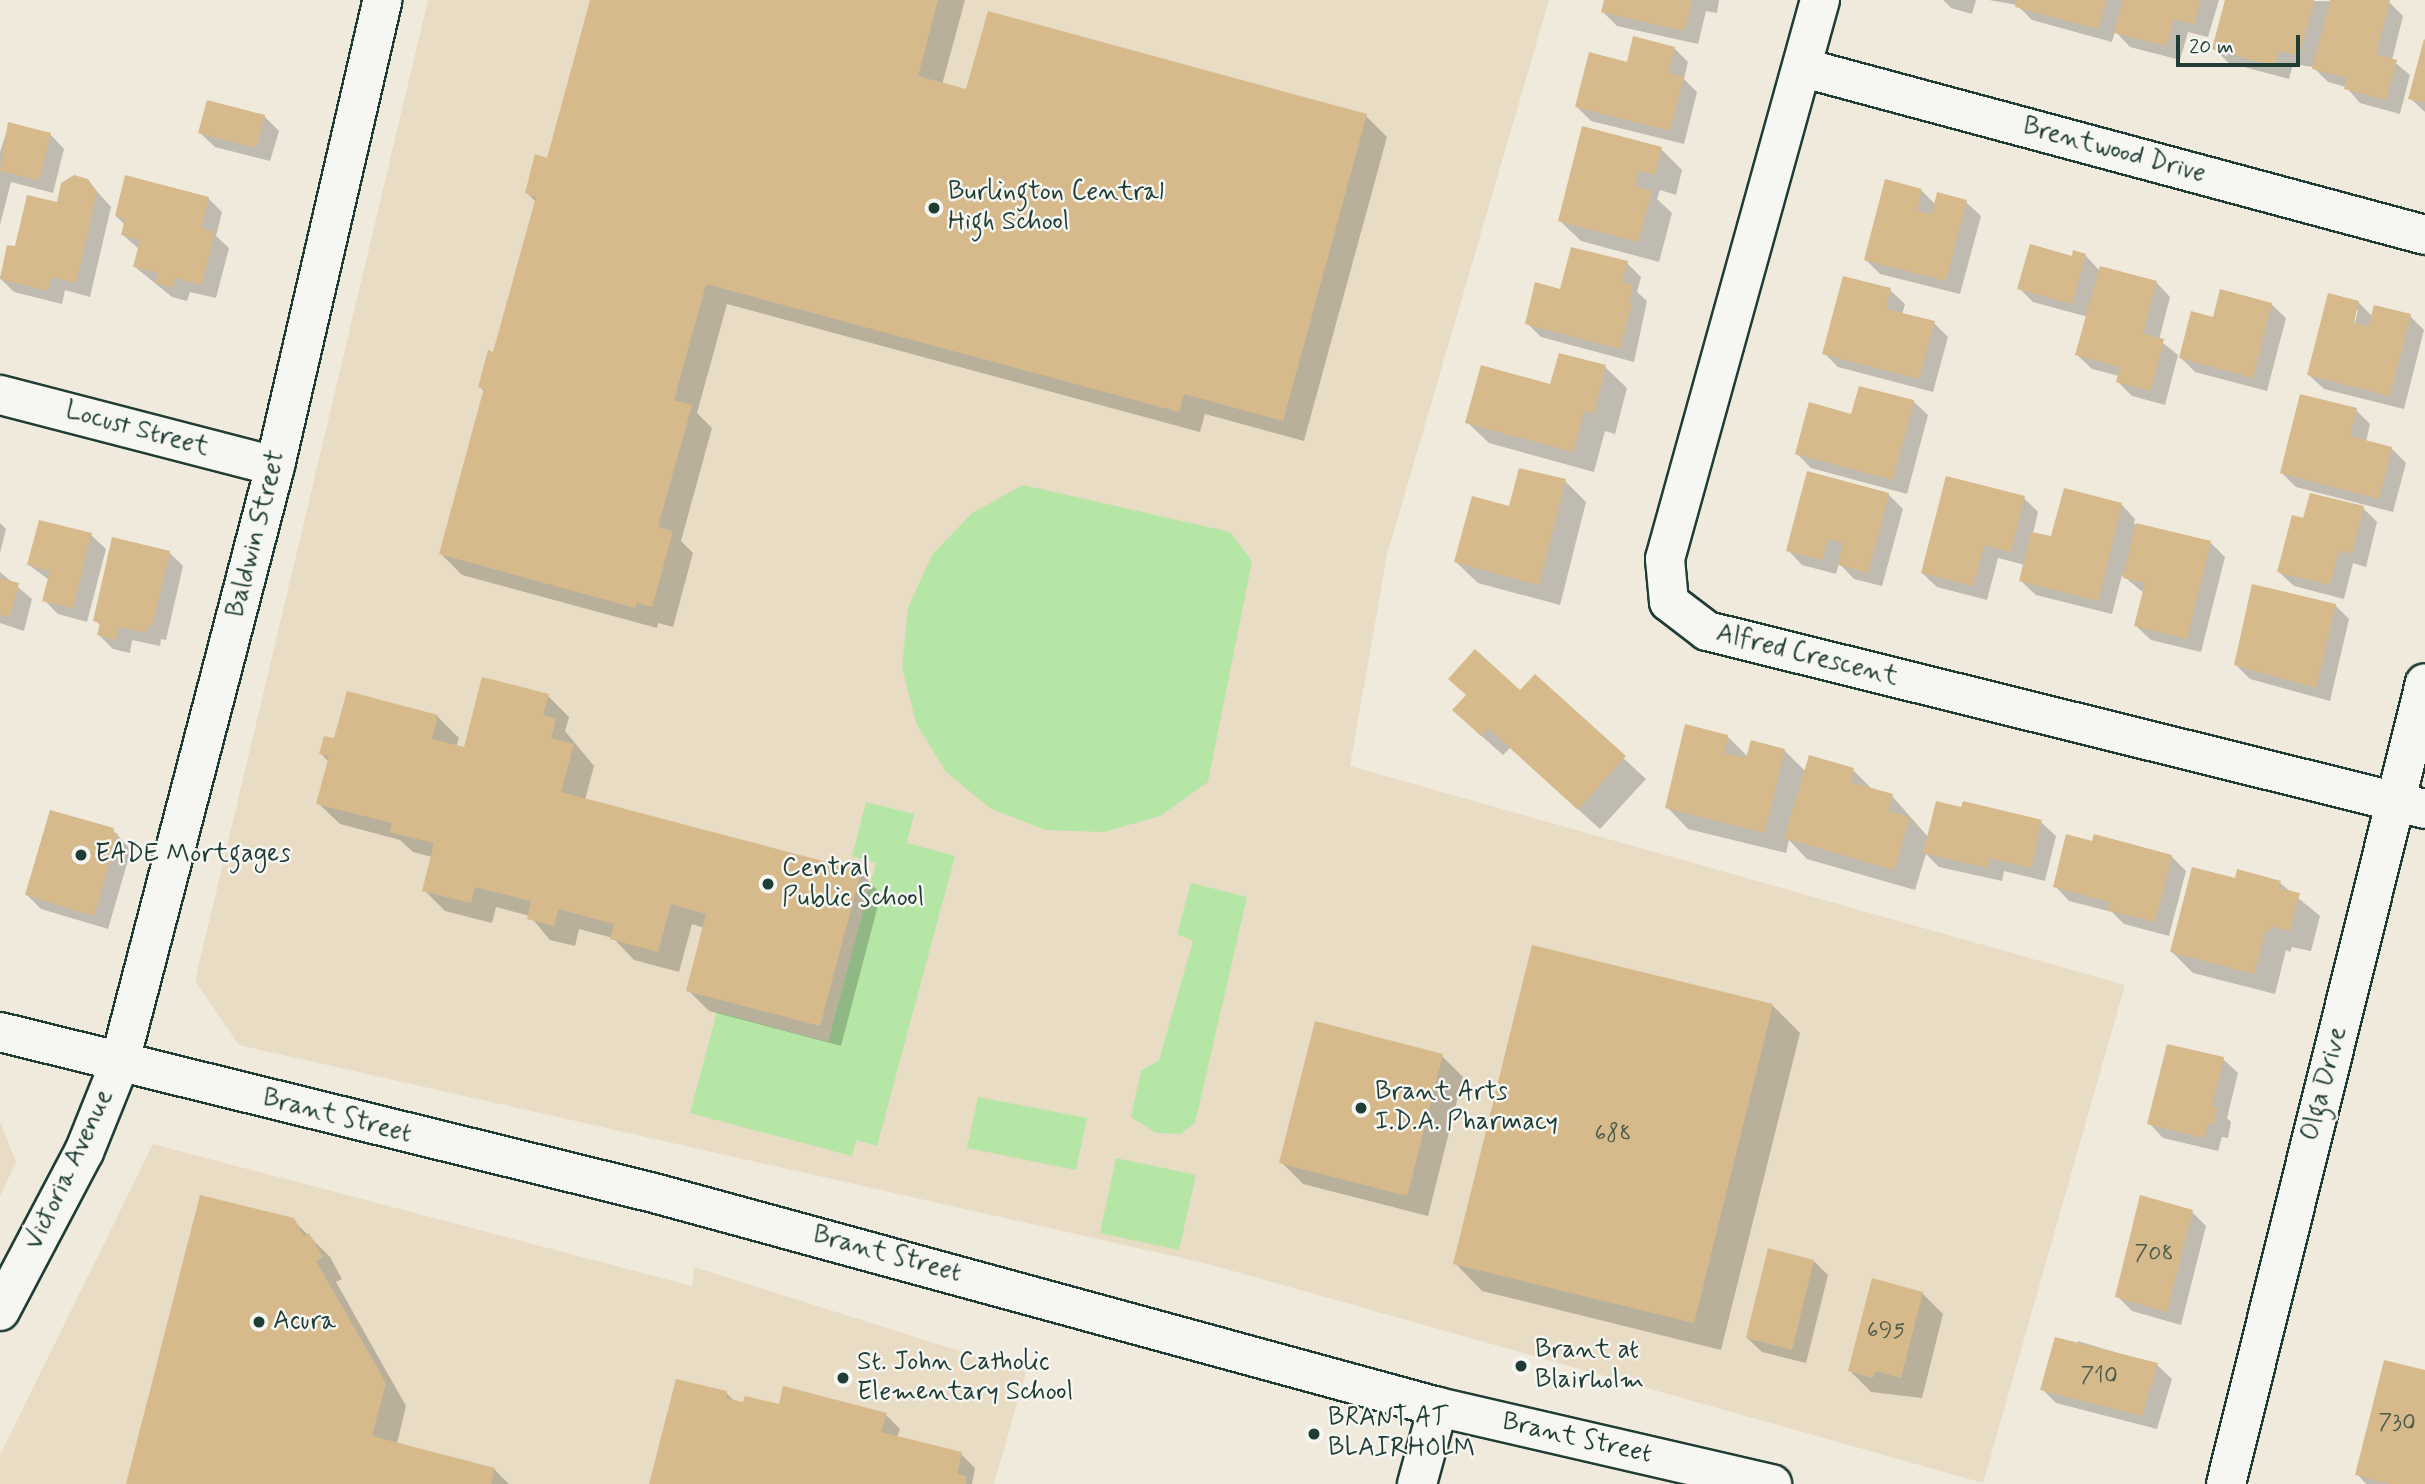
<!DOCTYPE html>
<style>
body{margin:0}
#map{position:relative;width:2425px;height:1484px;overflow:hidden;background:#f0eadd;font-family:Mynerve,sans-serif}
div>[style]{position:absolute}
.built>*{inset:0;background:#e8dcc4}
.green>*{inset:0;background:#b5e6a5}
.shadow>*{inset:0;background:#0003}
.building>*{inset:0;background:#d7ba8b}
.roads{filter:drop-shadow(2px 0 #1f3d34) drop-shadow(-2px 0 #1f3d34) drop-shadow(0 2px #1f3d34) drop-shadow(0 -2px #1f3d34)}
.minor>*{height:38px;margin:-19px;padding:0 19px;transform-origin:19px;border-radius:19px;background:#f6f6f2}
.major>*{height:38px;margin:-19px;padding:0 19px;transform-origin:19px;border-radius:19px;background:#f6f6f2}
.dots>*{width:19px;height:19px;translate:-50% -50%;box-sizing:border-box;border:4px solid #f6f6f2;border-radius:50%}
span{translate:-50% -50%;white-space:nowrap;text-align:center;line-height:1.15;-webkit-text-stroke:5px #f6f6f2;paint-order:stroke}
.number-label{font-size:23px;color:#4d5c4a}
.number-label span{-webkit-text-stroke-width:0}
.street-label{font-size:26px;color:#1f3d34}
.poi-label{font-size:26px;color:#1f3d34}
.left{translate:0 -50%;text-align:left}
.scale{position:absolute;left:2176px;top:35px;width:124px;height:32px;box-sizing:border-box;border:4px solid #1f3d34;border-top:0;padding-left:9px;font-size:21px;line-height:24px;white-space:nowrap;color:#1f3d34;-webkit-text-stroke:5px #f6f6f2;paint-order:stroke}
</style>
<div id="map">
<div class="built">
<div style="clip-path:polygon(428px 0,1549px 0,1387px 555px,1350px 766px,2125px 985px,1983px 1483px,1208px 1264px,239px 1045px,195px 981px)"></div>
<div style="clip-path:polygon(0 1121px,16px 1162px,0 1196px)"></div>
<div style="clip-path:polygon(153px 1144px,692px 1286px,694px 1267px,1026px 1372px,994px 1484px,0 1484px,0 1455px)"></div>
</div>
<div class="green">
<div style="clip-path:polygon(1023px 485px,1230px 532px,1252px 561px,1208px 782px,1160px 816px,1104px 832px,1046px 830px,991px 809px,946px 772px,916px 723px,902px 667px,908px 608px,932px 555px,972px 513px)"></div>
<div style="clip-path:polygon(866px 802px,914px 814px,907px 843px,955px 856px,877px 1146px,856px 1140px,852px 1156px,690px 1113px,717px 1012px,828px 1042px,876px 863px,852px 856px)"></div>
<div style="clip-path:polygon(1191px 883px,1247px 897px,1195px 1123px,1181px 1134px,1156px 1133px,1131px 1117px,1141px 1071px,1159px 1060px,1193px 941px,1177px 934px)"></div>
<div style="clip-path:polygon(978px 1097px,1087px 1118px,1076px 1170px,967px 1148px)"></div>
<div style="clip-path:polygon(1116px 1158px,1196px 1175px,1179px 1250px,1100px 1233px)"></div>
</div>
<div class="shadow">
<div style="clip-path:polygon(592px 0,965px 0,942px 85px,967px 91px,1366px 116px,1387px 137px,1304px 441px,1205px 414px,1200px 432px,727px 304px,697px 413px,712px 428px,681px 541px,693px 553px,673px 627px,658px 623px,657px 628px,462px 575px,441px 554px,485px 392px,480px 387px,494px 355px,536px 202px,527px 193px,548px 160px)"></div>
<div style="clip-path:polygon(1605px 0,1719px 0,1717px 13px,1706px 11px,1698px 44px,1617px 26px,1603px 12px)"></div>
<div style="clip-path:polygon(1943px 0,1976px 0,1972px 14px,1951px 8px)"></div>
<div style="clip-path:polygon(1989px 0,2219px 0,2208px 37px,2188px 32px,2180px 60px,2130px 47px,2115px 31px,2112px 42px,2032px 20px,2017px 5px)"></div>
<div style="clip-path:polygon(2227px 0,2389px 2px,2403px 16px,2392px 60px,2410px 75px,2400px 114px,2360px 103px,2346px 87px,2328px 82px,2313px 67px,2293px 64px,2289px 79px,2229px 63px,2214px 49px)"></div>
<div style="clip-path:polygon(2425px 43px,2425px 112px,2410px 98px)"></div>
<div style="clip-path:polygon(1674px 48px,1688px 62px,1684px 79px,1697px 92px,1684px 144px,1591px 121px,1577px 107px,1628px 64px)"></div>
<div style="clip-path:polygon(264px 116px,279px 131px,270px 161px,215px 147px,200px 133px)"></div>
<div style="clip-path:polygon(9px 124px,50px 134px,64px 149px,53px 193px,11px 182px,0 225px,0 152px)"></div>
<div style="clip-path:polygon(1661px 149px,1682px 170px,1676px 195px,1660px 190px,1657px 199px,1672px 213px,1659px 262px,1581px 241px,1559px 220px)"></div>
<div style="clip-path:polygon(87px 180px,111px 207px,90px 297px,65px 290px,62px 304px,14px 292px,0 278px,8px 247px,16px 249px)"></div>
<div style="clip-path:polygon(1921px 190px,1936px 205px,1966px 202px,1981px 216px,1960px 294px,1880px 274px,1866px 260px)"></div>
<div style="clip-path:polygon(208px 198px,222px 212px,216px 236px,229px 248px,216px 298px,190px 292px,187px 301px,172px 297px,135px 267px,140px 250px,123px 235px,125px 225px,116px 216px)"></div>
<div style="clip-path:polygon(2085px 255px,2100px 271px,2156px 282px,2170px 297px,2159px 340px,2178px 355px,2165px 405px,2132px 396px,2118px 382px,2119px 376px,2092px 369px,2077px 355px,2088px 317px,2033px 302px,2019px 288px)"></div>
<div style="clip-path:polygon(1627px 263px,1641px 277px,1637px 292px,1647px 301px,1634px 362px,1541px 337px,1527px 323px,1561px 291px)"></div>
<div style="clip-path:polygon(1890px 290px,1905px 304px,1902px 315px,1934px 323px,1948px 337px,1933px 392px,1838px 367px,1824px 353px)"></div>
<div style="clip-path:polygon(evenodd,2358px 302px,2373px 317px,2410px 316px,2424px 330px,2404px 409px,2324px 389px,2309px 375px,2358px 302px,2355px 310px,2358px 310px,2353px 332px,2355px 310px)"></div>
<div style="clip-path:polygon(2271px 304px,2286px 318px,2267px 391px,2195px 372px,2181px 358px)"></div>
<div style="clip-path:polygon(1605px 367px,1627px 388px,1615px 434px,1605px 431px,1594px 472px,1489px 443px,1467px 422px)"></div>
<div style="clip-path:polygon(1913px 401px,1928px 415px,1907px 494px,1811px 468px,1797px 454px,1852px 416px)"></div>
<div style="clip-path:polygon(2356px 410px,2370px 424px,2366px 442px,2391px 448px,2406px 463px,2393px 512px,2296px 487px,2282px 473px)"></div>
<div style="clip-path:polygon(1565px 481px,1586px 502px,1560px 605px,1478px 583px,1456px 562px,1510px 508px)"></div>
<div style="clip-path:polygon(1888px 494px,1903px 509px,1882px 586px,1854px 579px,1839px 563px,1836px 574px,1802px 565px,1788px 550px)"></div>
<div style="clip-path:polygon(2024px 498px,2038px 512px,2033px 534px,2053px 538px,2121px 504px,2135px 519px,2134px 524px,2211px 543px,2225px 557px,2201px 652px,2151px 640px,2136px 626px,2144px 593px,2122px 575px,2112px 614px,2036px 595px,2021px 581px,2025px 565px,1998px 558px,1987px 600px,1937px 587px,1922px 573px)"></div>
<div style="clip-path:polygon(2363px 508px,2377px 522px,2366px 567px,2353px 563px,2344px 599px,2294px 586px,2279px 572px,2304px 520px)"></div>
<div style="clip-path:polygon(0 523px,6px 529px,0 553px)"></div>
<div style="clip-path:polygon(91px 535px,106px 549px,87px 622px,58px 614px,44px 600px,49px 580px,29px 565px)"></div>
<div style="clip-path:polygon(169px 552px,183px 566px,166px 640px,161px 639px,160px 646px,132px 640px,130px 653px,113px 649px,99px 635px,101px 626px,95px 620px)"></div>
<div style="clip-path:polygon(0 572px,32px 599px,24px 631px,0 623px)"></div>
<div style="clip-path:polygon(2335px 605px,2349px 619px,2330px 701px,2250px 679px,2235px 664px)"></div>
<div style="clip-path:polygon(1535px 677px,1646px 779px,1600px 829px,1510px 748px,1503px 755px,1476px 731px)"></div>
<div style="clip-path:polygon(548px 696px,569px 717px,565px 731px,594px 766px,585px 800px,860px 872px,881px 894px,841px 1046px,709px 1011px,688px 990px,704px 928px,692px 924px,679px 972px,634px 960px,613px 938px,579px 929px,575px 946px,550px 940px,530px 916px,496px 907px,492px 923px,445px 911px,424px 890px,432px 857px,413px 852px,400px 840px,340px 824px,318px 803px,329px 762px,321px 754px,335px 740px,437px 716px,459px 738px,456px 747px,465px 750px)"></div>
<div style="clip-path:polygon(1727px 736px,1748px 757px,1785px 751px,1806px 772px,1853px 770px,1874px 791px,1892px 796px,1929px 838px,2041px 822px,2056px 836px,2045px 881px,2004px 871px,2002px 881px,1939px 867px,1926px 854px,1915px 890px,1807px 859px,1789px 840px,1786px 853px,1688px 829px,1667px 807px)"></div>
<div style="clip-path:polygon(113px 830px,131px 850px,108px 929px,41px 909px,27px 895px)"></div>
<div style="clip-path:polygon(2093px 843px,2171px 856px,2186px 871px,2169px 936px,2124px 924px,2112px 912px,2069px 901px,2055px 886px)"></div>
<div style="clip-path:polygon(2280px 883px,2320px 916px,2311px 951px,2292px 947px,2290px 952px,2286px 950px,2275px 994px,2193px 973px,2172px 952px)"></div>
<div style="clip-path:polygon(1772px 1005px,1800px 1033px,1721px 1350px,1482px 1291px,1455px 1263px)"></div>
<div style="clip-path:polygon(1442px 1056px,1463px 1077px,1428px 1216px,1303px 1184px,1281px 1162px)"></div>
<div style="clip-path:polygon(2223px 1059px,2238px 1073px,2227px 1118px,2231px 1122px,2228px 1138px,2222px 1137px,2218px 1151px,2163px 1138px,2149px 1123px)"></div>
<div style="clip-path:polygon(2192px 1212px,2206px 1226px,2181px 1325px,2132px 1311px,2117px 1296px)"></div>
<div style="clip-path:polygon(293px 1220px,330px 1257px,342px 1279px,336px 1282px,406px 1406px,397px 1444px,494px 1469px,509px 1484px,128px 1484px)"></div>
<div style="clip-path:polygon(1814px 1261px,1828px 1275px,1806px 1363px,1762px 1352px,1747px 1338px)"></div>
<div style="clip-path:polygon(1922px 1293px,1943px 1314px,1922px 1398px,1871px 1392px,1850px 1371px)"></div>
<div style="clip-path:polygon(2078px 1341px,2157px 1365px,2172px 1379px,2157px 1429px,2056px 1403px,2042px 1389px)"></div>
<div style="clip-path:polygon(2425px 1372px,2425px 1484px,2366px 1484px,2357px 1474px)"></div>
<div style="clip-path:polygon(726px 1393px,736px 1402px,886px 1415px,900px 1429px,897px 1438px,961px 1454px,975px 1468px,972px 1484px,650px 1484px)"></div>
</div>
<div class="building">
<div style="clip-path:polygon(590px 0,938px 0,918px 76px,966px 89px,988px 11px,1367px 114px,1283px 421px,1184px 394px,1179px 412px,706px 284px,674px 400px,692px 405px,658px 527px,673px 531px,652px 607px,637px 603px,635px 608px,439px 554px,484px 388px,478px 387px,488px 350px,493px 352px,536px 197px,525px 193px,535px 154px,547px 158px)"></div>
<div style="clip-path:polygon(1604px 0,1692px 0,1684px 31px,1601px 12px)"></div>
<div style="clip-path:polygon(2017px 0,2106px 0,2098px 29px,2015px 7px)"></div>
<div style="clip-path:polygon(2123px 0,2201px 0,2194px 24px,2174px 19px,2166px 46px,2114px 33px)"></div>
<div style="clip-path:polygon(2225px 0,2314px 0,2299px 56px,2279px 51px,2275px 66px,2212px 49px)"></div>
<div style="clip-path:polygon(2330px 0,2390px 0,2376px 54px,2397px 60px,2386px 100px,2344px 89px,2347px 78px,2312px 69px)"></div>
<div style="clip-path:polygon(1633px 36px,1675px 47px,1669px 73px,1684px 77px,1670px 131px,1575px 107px,1589px 52px,1627px 62px)"></div>
<div style="clip-path:polygon(2424px 39px,2425px 40px,2425px 103px,2408px 99px)"></div>
<div style="clip-path:polygon(207px 100px,265px 115px,256px 148px,198px 133px)"></div>
<div style="clip-path:polygon(8px 122px,51px 133px,39px 180px,0 171px)"></div>
<div style="clip-path:polygon(1582px 126px,1662px 147px,1655px 175px,1639px 170px,1635px 186px,1652px 191px,1638px 242px,1558px 221px)"></div>
<div style="clip-path:polygon(74px 175px,88px 179px,97px 192px,76px 283px,51px 277px,48px 291px,0 279px,7px 245px,15px 246px,27px 195px,57px 202px,61px 183px)"></div>
<div style="clip-path:polygon(125px 175px,209px 197px,201px 228px,215px 232px,202px 285px,176px 278px,173px 288px,156px 283px,158px 273px,133px 267px,140px 240px,121px 235px,125px 219px,115px 216px)"></div>
<div style="clip-path:polygon(1885px 179px,1922px 189px,1917px 211px,1932px 214px,1937px 192px,1967px 200px,1946px 281px,1864px 260px)"></div>
<div style="clip-path:polygon(2030px 244px,2072px 256px,2073px 250px,2086px 254px,2072px 304px,2017px 289px)"></div>
<div style="clip-path:polygon(1571px 247px,1628px 261px,1622px 282px,1633px 285px,1629px 302px,1632px 303px,1620px 349px,1525px 324px,1535px 282px,1560px 289px)"></div>
<div style="clip-path:polygon(2100px 266px,2157px 281px,2143px 334px,2164px 339px,2151px 391px,2116px 382px,2120px 367px,2075px 355px)"></div>
<div style="clip-path:polygon(1843px 276px,1891px 288px,1886px 309px,1935px 321px,1919px 379px,1822px 354px)"></div>
<div style="clip-path:polygon(2220px 289px,2272px 303px,2253px 378px,2179px 358px,2191px 311px,2213px 317px)"></div>
<div style="clip-path:polygon(2328px 293px,2359px 301px,2354px 323px,2368px 326px,2374px 305px,2411px 314px,2390px 396px,2307px 375px)"></div>
<div style="clip-path:polygon(1559px 353px,1606px 365px,1594px 414px,1584px 411px,1573px 452px,1465px 423px,1481px 365px,1550px 384px)"></div>
<div style="clip-path:polygon(1859px 386px,1914px 400px,1893px 480px,1795px 454px,1809px 402px,1851px 414px)"></div>
<div style="clip-path:polygon(2300px 394px,2357px 408px,2350px 436px,2392px 447px,2379px 499px,2280px 473px)"></div>
<div style="clip-path:polygon(1519px 468px,1566px 479px,1539px 585px,1454px 562px,1472px 496px,1509px 506px)"></div>
<div style="clip-path:polygon(1807px 471px,1889px 493px,1868px 573px,1838px 565px,1843px 543px,1828px 539px,1822px 560px,1786px 551px)"></div>
<div style="clip-path:polygon(1946px 476px,2025px 496px,2011px 552px,1984px 545px,1973px 586px,1921px 573px)"></div>
<div style="clip-path:polygon(2064px 488px,2122px 503px,2098px 601px,2019px 581px,2031px 532px,2051px 536px)"></div>
<div style="clip-path:polygon(2310px 493px,2364px 506px,2352px 554px,2339px 550px,2330px 585px,2277px 572px,2292px 515px,2303px 518px)"></div>
<div style="clip-path:polygon(39px 520px,92px 533px,73px 608px,42px 601px,50px 571px,27px 565px)"></div>
<div style="clip-path:polygon(2136px 523px,2211px 541px,2187px 639px,2134px 626px,2145px 583px,2123px 578px)"></div>
<div style="clip-path:polygon(112px 537px,170px 551px,152px 627px,147px 626px,146px 633px,119px 627px,116px 640px,97px 635px,100px 623px,93px 621px)"></div>
<div style="clip-path:polygon(0 578px,19px 583px,10px 617px,0 615px)"></div>
<div style="clip-path:polygon(2252px 584px,2336px 604px,2316px 688px,2234px 665px)"></div>
<div style="clip-path:polygon(1475px 649px,1520px 690px,1535px 674px,1626px 756px,1578px 810px,1488px 728px,1481px 736px,1452px 710px,1466px 695px,1448px 679px)"></div>
<div style="clip-path:polygon(482px 677px,549px 694px,543px 715px,556px 719px,551px 738px,574px 744px,561px 792px,861px 871px,820px 1026px,686px 991px,706px 914px,671px 904px,658px 952px,610px 939px,614px 924px,558px 909px,554px 926px,527px 919px,531px 901px,475px 887px,471px 903px,422px 891px,434px 843px,389px 832px,392px 823px,316px 804px,329px 756px,319px 754px,324px 736px,334px 738px,347px 691px,438px 715px,432px 739px,464px 747px)"></div>
<div style="clip-path:polygon(1685px 724px,1728px 735px,1724px 753px,1746px 758px,1751px 740px,1785px 749px,1765px 833px,1665px 808px)"></div>
<div style="clip-path:polygon(1809px 755px,1854px 768px,1850px 782px,1893px 794px,1888px 811px,1910px 817px,1894px 870px,1784px 838px)"></div>
<div style="clip-path:polygon(1936px 801px,1961px 807px,1963px 801px,2042px 820px,2031px 868px,1990px 858px,1988px 868px,1923px 853px)"></div>
<div style="clip-path:polygon(50px 810px,114px 828px,113px 833px,118px 834px,94px 916px,25px 895px)"></div>
<div style="clip-path:polygon(2066px 834px,2092px 841px,2094px 834px,2172px 855px,2155px 922px,2108px 910px,2110px 902px,2053px 887px)"></div>
<div style="clip-path:polygon(2192px 867px,2235px 878px,2237px 869px,2281px 881px,2279px 888px,2300px 893px,2290px 931px,2271px 926px,2269px 932px,2265px 931px,2254px 974px,2170px 952px)"></div>
<div style="clip-path:polygon(1532px 945px,1773px 1004px,1694px 1323px,1453px 1264px)"></div>
<div style="clip-path:polygon(1315px 1021px,1443px 1054px,1407px 1196px,1279px 1163px)"></div>
<div style="clip-path:polygon(2167px 1044px,2224px 1057px,2212px 1106px,2218px 1107px,2214px 1125px,2208px 1124px,2204px 1138px,2147px 1124px)"></div>
<div style="clip-path:polygon(200px 1195px,294px 1218px,304px 1237px,309px 1233px,323px 1257px,316px 1261px,386px 1383px,372px 1436px,495px 1468px,491px 1484px,126px 1484px)"></div>
<div style="clip-path:polygon(2140px 1195px,2193px 1210px,2167px 1312px,2115px 1297px)"></div>
<div style="clip-path:polygon(1768px 1248px,1814px 1260px,1792px 1350px,1746px 1338px)"></div>
<div style="clip-path:polygon(1872px 1278px,1923px 1292px,1901px 1378px,1875px 1371px,1873px 1378px,1848px 1371px)"></div>
<div style="clip-path:polygon(2055px 1337px,2158px 1363px,2142px 1416px,2040px 1390px)"></div>
<div style="clip-path:polygon(2384px 1360px,2425px 1370px,2425px 1484px,2391px 1484px,2355px 1475px)"></div>
<div style="clip-path:polygon(676px 1379px,727px 1391px,726px 1398px,743px 1402px,745px 1396px,779px 1404px,783px 1386px,887px 1413px,881px 1432px,962px 1452px,957px 1474px,966px 1476px,966px 1484px,649px 1484px)"></div>
</div>
<div class="roads">
<div class="minor">
<div style="left:1820px;top:0;width:580px;rotate:105.5deg"></div>
<div style="left:1665px;top:559px;width:43px;rotate:84.7deg"></div>
<div style="left:1669px;top:602px;width:48px;rotate:37.3deg"></div>
<div style="left:1707px;top:631px;width:740px;rotate:13.92deg"></div>
<div style="left:1804px;top:68px;width:643px;rotate:15.05deg"></div>
<div style="left:0;top:395px;width:284px;rotate:14.5deg"></div>
<div style="left:0;top:1311px;width:180px;rotate:-62.2deg"></div>
<div style="left:84px;top:1152px;width:94px;rotate:-68.1deg"></div>
<div style="left:119px;top:1065px;width:619px;rotate:-75.4deg"></div>
<div style="left:275px;top:466px;width:478px;rotate:-77deg"></div>
<div style="left:1417px;top:1484px;width:80px;rotate:-74.7deg"></div>
<div style="left:2226px;top:1484px;width:825px;rotate:-76.05deg"></div>
</div>
<div class="major">
<div style="left:0;top:1032px;width:674px;rotate:13.83deg"></div>
<div style="left:654px;top:1193px;width:813px;rotate:15.27deg"></div>
<div style="left:1438px;top:1407px;width:343px;rotate:13deg"></div>
</div>
</div>
<div class="dots">
<div style="left:934px;top:208px;background:#1f3d34"></div>
<div style="left:81px;top:855px;background:#1f3d34"></div>
<div style="left:768px;top:884px;background:#1f3d34"></div>
<div style="left:1361px;top:1108px;background:#1f3d34"></div>
<div style="left:259px;top:1322px;background:#1f3d34"></div>
<div style="left:1521px;top:1366px;background:#1f3d34"></div>
<div style="left:843px;top:1378px;background:#1f3d34"></div>
<div style="left:1314px;top:1434px;background:#1f3d34"></div>
</div>
<div class="number-label">
<span style="left:1613px;top:1134px">688</span>
<span style="left:2154px;top:1254px">708</span>
<span style="left:1886px;top:1331px">695</span>
<span style="left:2099px;top:1376px">710</span>
<span style="left:2397px;top:1423px">730</span>
</div>
<div class="street-label">
<span style="left:2114px;top:151px;rotate:15deg">Brentwood Drive</span>
<span style="left:137px;top:430px;rotate:15deg">Locust Street</span>
<span style="left:257px;top:534px;rotate:-76deg">Baldwin Street</span>
<span style="left:1807px;top:656px;rotate:14deg">Alfred Crescent</span>
<span style="left:2325px;top:1084px;rotate:-76deg">Olga Drive</span>
<span style="left:337px;top:1117px;rotate:14deg">Brant Street</span>
<span style="left:70px;top:1170px;rotate:-65deg">Victoria Avenue</span>
<span style="left:887px;top:1255px;rotate:15deg">Brant Street</span>
<span style="left:1577px;top:1439px;rotate:13deg">Brant Street</span>
</div>
<div class="poi-label">
<span class="left" style="left:948px;top:208px">Burlington Central<br>High School</span>
<span class="left" style="left:95px;top:855px">EADE Mortgages</span>
<span class="left" style="left:782px;top:884px">Central<br>Public School</span>
<span class="left" style="left:1375px;top:1108px">Brant Arts<br>I.D.A. Pharmacy</span>
<span class="left" style="left:273px;top:1322px">Acura</span>
<span class="left" style="left:1535px;top:1366px">Brant at<br>Blairholm</span>
<span class="left" style="left:857px;top:1378px">St. John Catholic<br>Elementary School</span>
<span class="left" style="left:1328px;top:1434px">BRANT AT<br>BLAIRHOLM</span>
</div>
<div class="scale">20 m</div>
</div>
